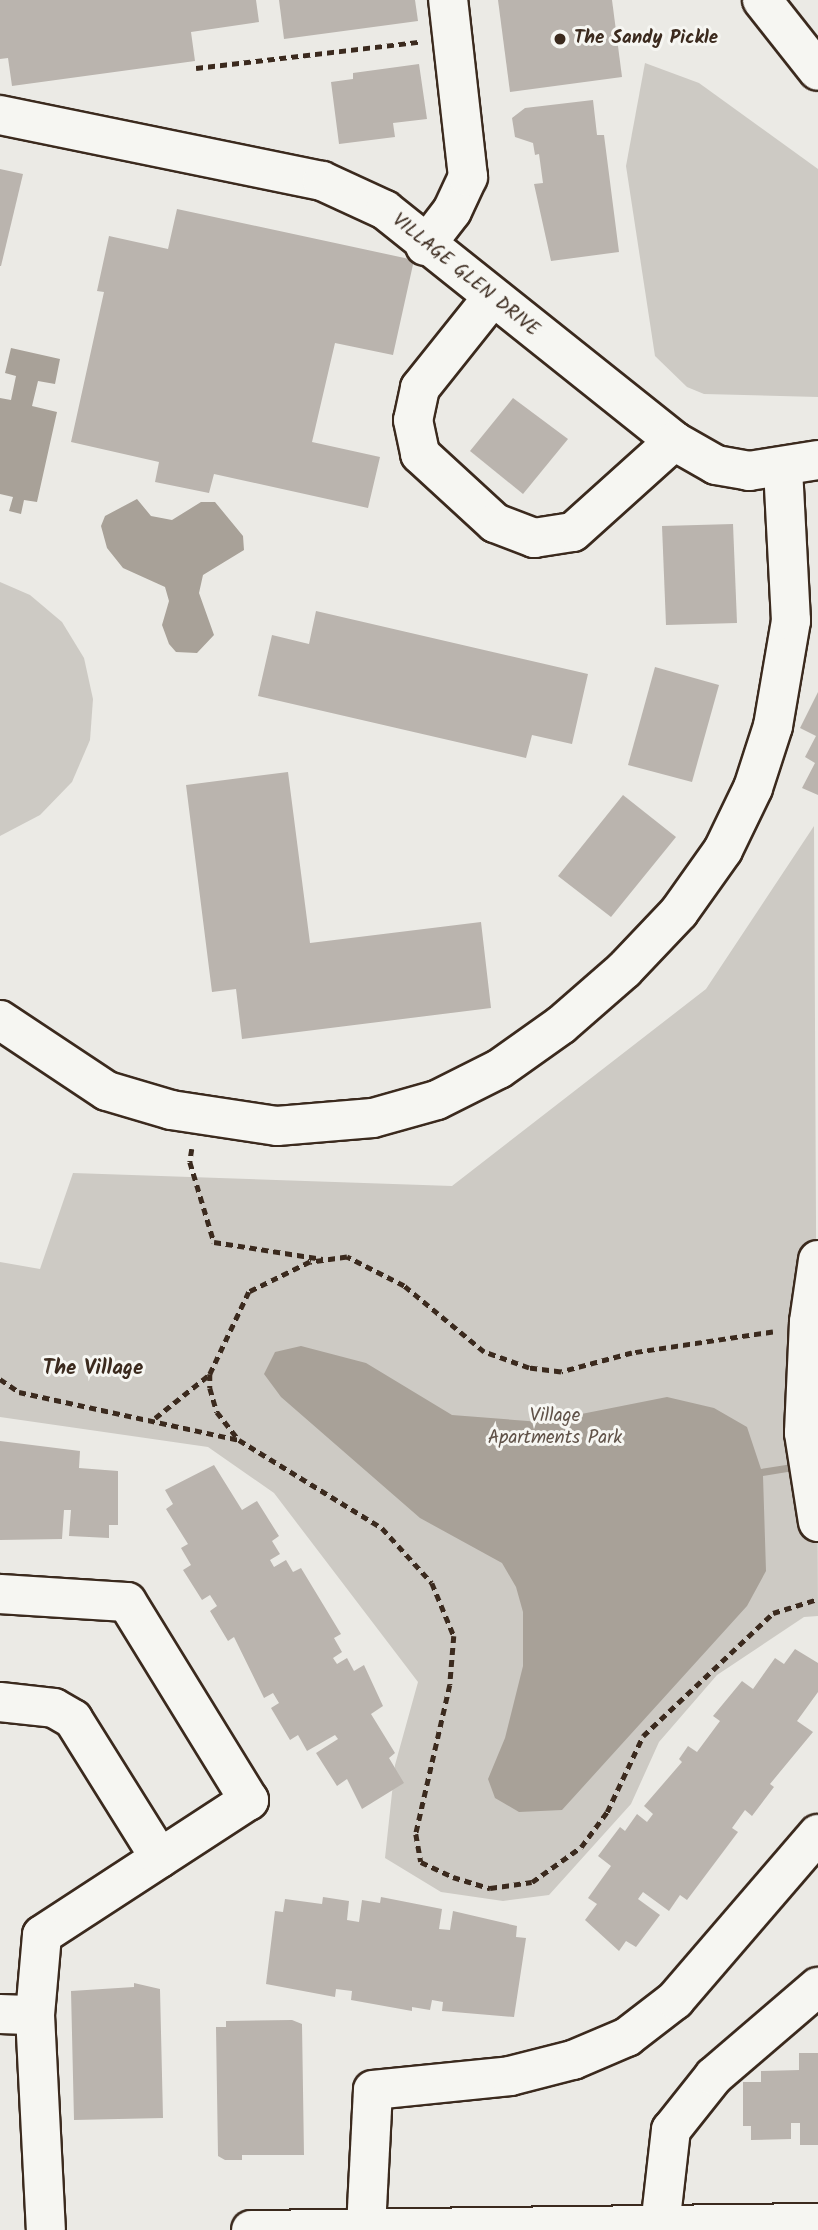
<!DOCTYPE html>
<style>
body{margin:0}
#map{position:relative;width:818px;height:2230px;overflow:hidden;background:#ebeae5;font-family:Kalam,sans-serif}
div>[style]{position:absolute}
.green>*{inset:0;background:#cdcac4}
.water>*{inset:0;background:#a8a198}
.building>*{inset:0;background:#bab4ae}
.path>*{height:4.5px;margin-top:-2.25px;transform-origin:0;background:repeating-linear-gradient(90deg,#3b2a1e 0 7px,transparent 0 12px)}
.roads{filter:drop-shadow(2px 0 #3b2a1e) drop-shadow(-2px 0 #3b2a1e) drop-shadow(0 2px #3b2a1e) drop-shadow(0 -2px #3b2a1e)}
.minor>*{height:38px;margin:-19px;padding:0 19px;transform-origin:19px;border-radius:19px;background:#f6f6f2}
.dots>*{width:19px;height:19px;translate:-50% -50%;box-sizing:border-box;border:4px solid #f6f6f2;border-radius:50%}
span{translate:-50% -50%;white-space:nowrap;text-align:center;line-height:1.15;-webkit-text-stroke:6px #f6f6f2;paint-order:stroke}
.poi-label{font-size:19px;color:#3b2a1e;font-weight:700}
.left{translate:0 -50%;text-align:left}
.street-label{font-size:19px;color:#3b2a1e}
.park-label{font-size:19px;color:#605248}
.neighbourhood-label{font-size:21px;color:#3b2a1e;font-weight:700}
</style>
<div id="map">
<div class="green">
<div style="clip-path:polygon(645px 63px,699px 83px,818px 169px,818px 397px,704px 394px,687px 387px,655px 356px,626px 166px)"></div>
<div style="clip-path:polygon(0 582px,30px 595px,62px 622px,84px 658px,93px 699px,90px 740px,72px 782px,40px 815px,0 836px)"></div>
<div style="clip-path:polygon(814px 826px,818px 1616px,804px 1617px,717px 1675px,659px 1742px,631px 1804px,549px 1895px,503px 1901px,441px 1892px,385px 1858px,395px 1765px,418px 1682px,274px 1493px,208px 1447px,0 1417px,0 1262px,40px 1269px,73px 1173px,452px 1186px,706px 989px)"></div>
</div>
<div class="water">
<div style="clip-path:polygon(11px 348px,60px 359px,55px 384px,38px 381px,32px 406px,57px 412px,37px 502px,24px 500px,21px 514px,9px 511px,13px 497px,0 494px,0 398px,11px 400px,16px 376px,5px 373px)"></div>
<div style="clip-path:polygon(137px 499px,151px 516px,172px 520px,201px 502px,215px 502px,243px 536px,244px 550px,203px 575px,199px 593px,214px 635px,197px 653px,176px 652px,169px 644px,162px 625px,169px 601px,165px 587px,123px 568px,107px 548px,101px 526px,105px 516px)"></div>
<div style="clip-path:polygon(301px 1346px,366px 1363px,452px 1415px,541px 1422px,667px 1397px,714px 1408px,747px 1427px,761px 1469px,818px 1460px,818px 1467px,763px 1476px,766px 1571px,747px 1606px,562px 1810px,519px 1812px,495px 1798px,488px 1779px,505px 1738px,523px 1666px,523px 1612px,516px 1587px,502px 1563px,420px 1518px,281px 1397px,264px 1374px,275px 1352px)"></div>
</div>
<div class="building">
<div style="clip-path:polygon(0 0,256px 0,259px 22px,191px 32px,195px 61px,12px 86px,8px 58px,0 59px)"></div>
<div style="clip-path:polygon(279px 0,415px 0,418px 21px,284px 39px)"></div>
<div style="clip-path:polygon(498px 0,612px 0,622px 77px,510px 92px)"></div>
<div style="clip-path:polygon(419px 64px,427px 119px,393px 123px,395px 137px,339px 144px,331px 82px,353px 79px,353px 73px)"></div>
<div style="clip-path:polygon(593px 100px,597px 135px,604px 135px,619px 252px,551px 261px,534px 184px,543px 183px,539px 154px,535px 155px,533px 143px,515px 137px,512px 118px,525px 108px)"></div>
<div style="clip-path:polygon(0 169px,23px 174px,1px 266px,0 266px)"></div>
<div style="clip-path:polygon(177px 209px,414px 260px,393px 355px,335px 343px,312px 442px,380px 457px,368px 508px,214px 474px,209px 493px,155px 482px,159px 462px,71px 442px,104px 292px,97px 291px,109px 236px,168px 249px)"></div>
<div style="clip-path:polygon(513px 398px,568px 439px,523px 494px,470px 451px)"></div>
<div style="clip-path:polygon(733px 524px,737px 623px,666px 625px,662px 526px)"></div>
<div style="clip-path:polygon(316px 611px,588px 674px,572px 744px,532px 735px,526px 758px,258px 696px,272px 635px,309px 644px)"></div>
<div style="clip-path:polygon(655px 667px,719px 685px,692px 782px,628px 765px)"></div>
<div style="clip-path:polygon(818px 692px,818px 795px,802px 788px,815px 763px,805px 757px,816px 736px,800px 728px)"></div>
<div style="clip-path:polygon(288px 772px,310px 943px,481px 922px,491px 1008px,242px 1039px,236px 989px,212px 992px,186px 785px)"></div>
<div style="clip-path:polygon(623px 795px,676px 837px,611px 917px,558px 876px)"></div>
<div style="clip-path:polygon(0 1441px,80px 1451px,79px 1468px,118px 1471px,118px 1525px,109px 1525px,109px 1538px,69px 1536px,71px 1510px,64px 1510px,62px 1539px,0 1540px)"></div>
<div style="clip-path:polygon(214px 1465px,242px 1510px,257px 1501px,279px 1536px,272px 1541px,280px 1554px,270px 1560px,274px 1567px,286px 1560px,293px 1572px,301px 1568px,341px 1634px,334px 1638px,342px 1652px,333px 1658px,337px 1664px,347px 1658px,354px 1671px,364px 1665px,383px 1706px,371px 1714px,395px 1753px,389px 1758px,404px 1783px,362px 1809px,347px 1779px,337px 1786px,316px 1753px,338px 1739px,335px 1735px,307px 1751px,298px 1735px,290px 1740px,271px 1708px,279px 1703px,273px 1693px,264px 1698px,234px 1637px,228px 1641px,210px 1611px,217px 1606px,210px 1595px,202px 1600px,183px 1570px,191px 1565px,181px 1548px,188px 1544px,166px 1509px,173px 1504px,165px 1490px)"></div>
<div style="clip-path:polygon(795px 1649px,818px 1663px,818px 1692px,797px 1721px,813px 1732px,770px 1784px,774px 1787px,752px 1816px,745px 1810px,732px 1828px,738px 1832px,687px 1900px,680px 1895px,669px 1911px,643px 1892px,638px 1899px,660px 1915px,636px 1947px,626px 1941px,619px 1951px,585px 1920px,597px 1904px,588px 1898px,611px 1866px,598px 1856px,620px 1827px,625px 1831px,637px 1814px,647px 1822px,653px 1814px,644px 1806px,682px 1762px,679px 1759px,688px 1746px,697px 1752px,720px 1721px,713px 1716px,742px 1681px,753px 1689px,775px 1658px,784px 1664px)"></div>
<div style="clip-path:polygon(323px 1897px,349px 1901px,347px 1920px,359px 1922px,362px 1900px,380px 1903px,381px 1897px,442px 1909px,439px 1929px,450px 1930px,453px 1911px,517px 1926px,516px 1937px,526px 1938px,514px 2017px,442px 2011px,443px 2002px,432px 2000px,430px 2010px,412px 2007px,412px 2011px,351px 2000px,352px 1991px,336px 1989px,335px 1997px,266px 1984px,275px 1911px,283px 1912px,285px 1899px,322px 1904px)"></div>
<div style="clip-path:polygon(134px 1983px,160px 1989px,163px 2118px,74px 2120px,71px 1991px,134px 1987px)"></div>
<div style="clip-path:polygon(292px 2020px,302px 2024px,304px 2155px,242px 2155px,242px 2160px,225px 2160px,218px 2156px,216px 2027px,226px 2027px,226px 2021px)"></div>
<div style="clip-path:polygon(799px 2053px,818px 2053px,818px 2145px,800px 2145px,800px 2123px,791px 2123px,791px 2139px,751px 2140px,751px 2126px,743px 2126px,743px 2082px,761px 2082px,761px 2071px,799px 2070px)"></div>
</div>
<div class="path">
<div style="left:196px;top:68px;width:224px;rotate:-6.7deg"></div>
<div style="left:192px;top:1149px;width:13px;rotate:99deg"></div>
<div style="left:190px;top:1162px;width:84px;rotate:73.3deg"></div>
<div style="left:214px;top:1242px;width:110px;rotate:8.9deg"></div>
<div style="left:773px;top:1332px;width:143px;rotate:171.5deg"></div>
<div style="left:632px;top:1353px;width:73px;rotate:165deg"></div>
<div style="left:561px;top:1372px;width:32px;rotate:-173deg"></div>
<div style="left:529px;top:1368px;width:48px;rotate:-160.4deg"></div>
<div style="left:484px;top:1352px;width:104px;rotate:-140.5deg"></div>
<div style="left:404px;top:1286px;width:64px;rotate:-153deg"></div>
<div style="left:347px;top:1257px;width:37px;rotate:172deg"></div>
<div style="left:310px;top:1262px;width:68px;rotate:153.8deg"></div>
<div style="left:249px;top:1292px;width:91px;rotate:115.4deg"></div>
<div style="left:210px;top:1374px;width:14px;rotate:90deg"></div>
<div style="left:210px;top:1388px;width:25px;rotate:74deg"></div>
<div style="left:217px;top:1412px;width:36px;rotate:52deg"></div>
<div style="left:239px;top:1440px;width:168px;rotate:31.6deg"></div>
<div style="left:382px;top:1528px;width:74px;rotate:47.7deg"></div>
<div style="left:432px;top:1583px;width:57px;rotate:67.5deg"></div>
<div style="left:454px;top:1636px;width:49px;rotate:94.7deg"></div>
<div style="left:450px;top:1685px;width:153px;rotate:102.9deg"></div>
<div style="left:416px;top:1834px;width:28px;rotate:80deg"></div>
<div style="left:421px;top:1862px;width:35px;rotate:25deg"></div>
<div style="left:453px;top:1877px;width:39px;rotate:17deg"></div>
<div style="left:490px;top:1888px;width:42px;rotate:-8.1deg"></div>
<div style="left:532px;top:1882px;width:60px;rotate:-35.5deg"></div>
<div style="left:581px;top:1847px;width:44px;rotate:-53.4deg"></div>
<div style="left:607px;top:1812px;width:84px;rotate:-64.7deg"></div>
<div style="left:643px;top:1736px;width:179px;rotate:-43.4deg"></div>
<div style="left:773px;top:1613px;width:47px;rotate:-17.3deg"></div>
<div style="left:0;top:1379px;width:23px;rotate:34deg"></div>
<div style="left:19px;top:1392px;width:225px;rotate:12.3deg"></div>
<div style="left:155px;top:1418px;width:70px;rotate:-38.7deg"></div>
</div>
<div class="roads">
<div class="minor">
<div style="left:762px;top:0;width:90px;rotate:51.7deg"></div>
<div style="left:0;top:115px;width:329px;rotate:11.6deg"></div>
<div style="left:322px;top:181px;width:69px;rotate:24.7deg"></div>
<div style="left:385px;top:210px;width:370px;rotate:38.6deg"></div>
<div style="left:674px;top:441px;width:48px;rotate:29.7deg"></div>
<div style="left:716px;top:465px;width:34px;rotate:10deg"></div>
<div style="left:749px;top:471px;width:70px;rotate:-9.1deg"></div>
<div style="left:425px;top:246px;width:44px;rotate:-52.4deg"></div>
<div style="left:452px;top:211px;width:38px;rotate:-65deg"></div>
<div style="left:468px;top:177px;width:178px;rotate:-96.4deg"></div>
<div style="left:491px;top:299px;width:114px;rotate:128.6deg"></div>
<div style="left:420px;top:388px;width:33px;rotate:102deg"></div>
<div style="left:413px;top:420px;width:35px;rotate:78deg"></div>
<div style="left:420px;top:454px;width:102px;rotate:42.6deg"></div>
<div style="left:495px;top:523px;width:42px;rotate:21deg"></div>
<div style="left:534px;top:538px;width:39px;rotate:-9deg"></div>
<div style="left:573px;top:532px;width:136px;rotate:-42deg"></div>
<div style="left:0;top:1020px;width:128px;rotate:33.6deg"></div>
<div style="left:107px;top:1091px;width:67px;rotate:16.5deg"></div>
<div style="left:171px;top:1110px;width:107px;rotate:8.6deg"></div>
<div style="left:277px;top:1126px;width:96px;rotate:-4.8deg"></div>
<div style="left:373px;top:1118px;width:66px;rotate:-15.7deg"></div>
<div style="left:437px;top:1100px;width:69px;rotate:-26.6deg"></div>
<div style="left:499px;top:1069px;width:76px;rotate:-35.4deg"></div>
<div style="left:561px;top:1025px;width:84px;rotate:-41.1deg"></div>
<div style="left:624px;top:970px;width:80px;rotate:-46.5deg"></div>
<div style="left:679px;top:912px;width:76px;rotate:-54.6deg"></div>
<div style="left:723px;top:850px;width:69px;rotate:-64.2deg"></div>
<div style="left:753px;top:788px;width:65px;rotate:-72.1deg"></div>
<div style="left:773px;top:726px;width:107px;rotate:-80.3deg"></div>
<div style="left:791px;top:621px;width:151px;rotate:-93deg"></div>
<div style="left:818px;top:1260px;width:63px;rotate:98.3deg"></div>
<div style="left:809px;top:1322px;width:111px;rotate:92.6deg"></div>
<div style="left:804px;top:1433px;width:90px;rotate:81.1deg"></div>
<div style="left:0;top:1594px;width:127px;rotate:3.6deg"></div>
<div style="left:127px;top:1602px;width:233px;rotate:58.4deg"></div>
<div style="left:249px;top:1800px;width:247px;rotate:146.9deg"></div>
<div style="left:42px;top:1935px;width:80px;rotate:95deg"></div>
<div style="left:35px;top:2015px;width:215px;rotate:87.1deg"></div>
<div style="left:0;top:1702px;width:54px;rotate:6.3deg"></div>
<div style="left:54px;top:1708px;width:22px;rotate:30deg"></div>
<div style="left:73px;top:1719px;width:164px;rotate:58deg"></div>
<div style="left:0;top:2014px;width:35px;rotate:2deg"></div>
<div style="left:660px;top:2226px;width:97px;rotate:-83.5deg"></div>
<div style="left:671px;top:2130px;width:69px;rotate:-51.5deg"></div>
<div style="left:714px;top:2076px;width:137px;rotate:-40.6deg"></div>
<div style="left:366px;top:2228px;width:138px;rotate:-87.1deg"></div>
<div style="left:373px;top:2090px;width:138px;rotate:-5.8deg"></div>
<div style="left:510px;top:2076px;width:65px;rotate:-14.3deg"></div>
<div style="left:573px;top:2060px;width:59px;rotate:-23.1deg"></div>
<div style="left:627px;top:2037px;width:61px;rotate:-37.6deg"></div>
<div style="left:675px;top:2000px;width:219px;rotate:-49.3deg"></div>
<div style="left:251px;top:2230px;width:567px;rotate:-0.71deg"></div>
</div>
</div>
<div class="dots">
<div style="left:560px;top:39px;background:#3b2a1e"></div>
</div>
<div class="poi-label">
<span class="left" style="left:574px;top:39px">The Sandy Pickle</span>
</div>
<div class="street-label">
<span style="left:465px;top:276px;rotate:39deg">VILLAGE GLEN DRIVE</span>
</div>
<div class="park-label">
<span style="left:555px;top:1428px">Village<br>Apartments Park</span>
</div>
<div class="neighbourhood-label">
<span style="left:93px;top:1369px">The Village</span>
</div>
</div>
